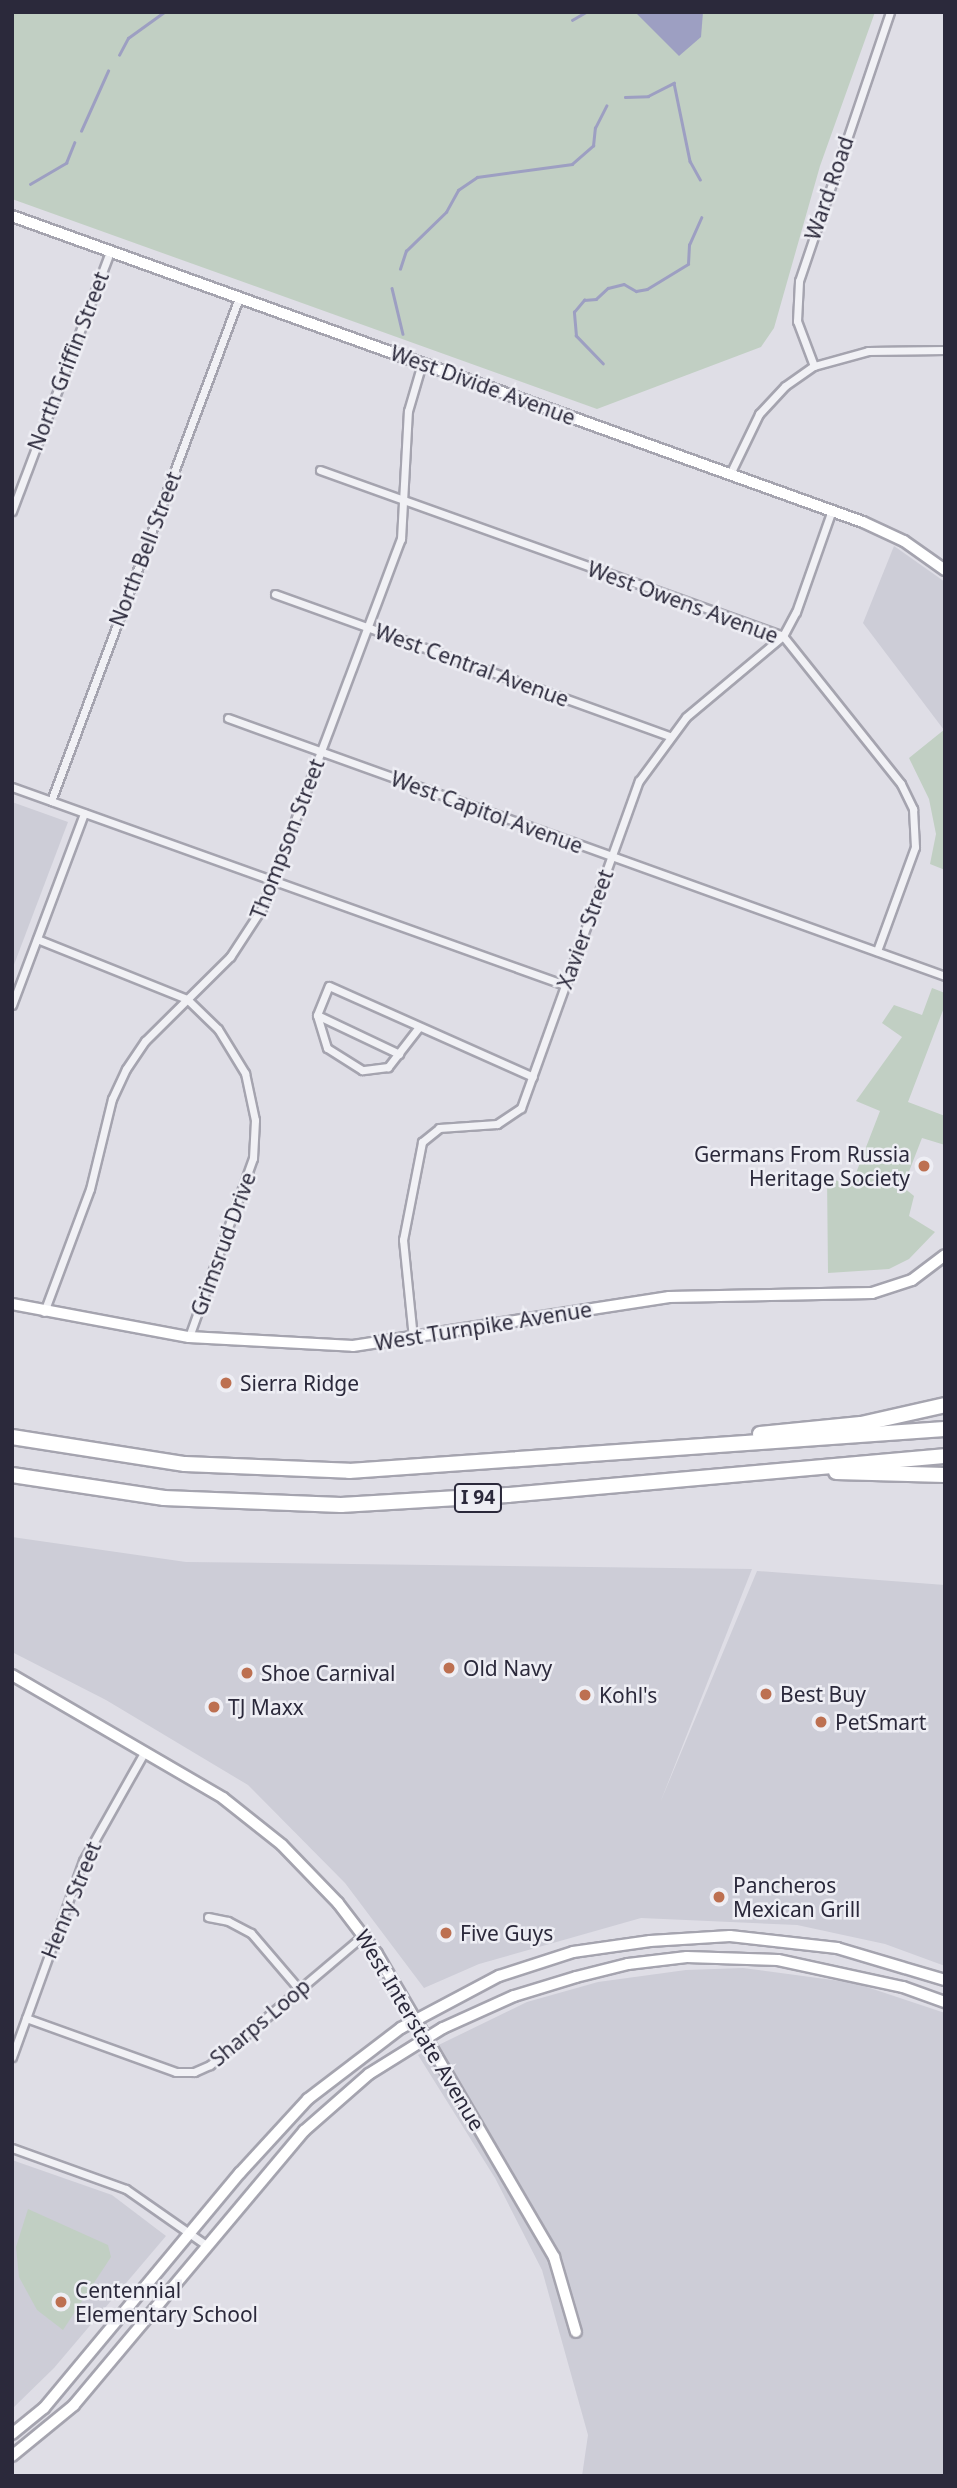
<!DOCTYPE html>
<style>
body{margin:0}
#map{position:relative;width:957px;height:2488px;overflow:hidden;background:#dfdee6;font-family:"Noto Sans",sans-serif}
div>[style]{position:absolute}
.built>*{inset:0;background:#cdcdd7}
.green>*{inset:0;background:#c1cfc3}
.water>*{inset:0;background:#9d9fc2}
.stream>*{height:2.5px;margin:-1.25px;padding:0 1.25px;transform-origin:1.25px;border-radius:1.25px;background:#9d9fc2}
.roads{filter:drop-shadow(2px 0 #a5a4af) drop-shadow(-2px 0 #a5a4af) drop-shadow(0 2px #a5a4af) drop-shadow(0 -2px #a5a4af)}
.street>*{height:7px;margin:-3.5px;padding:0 3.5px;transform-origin:3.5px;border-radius:3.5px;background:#f1f1f5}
.secondary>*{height:10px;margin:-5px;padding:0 5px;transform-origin:5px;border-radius:5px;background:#fff}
.highway>*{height:14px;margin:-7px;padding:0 7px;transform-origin:7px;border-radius:7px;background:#fff}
.dots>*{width:19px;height:19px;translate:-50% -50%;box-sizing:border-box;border:4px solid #eeeef4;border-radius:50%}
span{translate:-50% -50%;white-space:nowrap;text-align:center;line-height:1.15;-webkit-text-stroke:5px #eeeef4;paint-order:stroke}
.shield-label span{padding:2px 5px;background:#eeeef4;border:2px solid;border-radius:5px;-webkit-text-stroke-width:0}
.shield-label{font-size:19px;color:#2b293b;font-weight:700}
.street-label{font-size:21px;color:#2b293b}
.poi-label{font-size:21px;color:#2b293b}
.right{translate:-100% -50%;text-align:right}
.left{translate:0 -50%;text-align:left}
.frame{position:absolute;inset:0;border:14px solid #2b293b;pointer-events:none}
</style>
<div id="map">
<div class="built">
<div style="clip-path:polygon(894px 546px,945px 582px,944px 730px,863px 623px)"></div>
<div style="clip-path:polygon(12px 802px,68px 822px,12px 970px)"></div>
<div style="clip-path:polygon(12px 1537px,186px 1562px,752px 1569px,660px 1803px,757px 1571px,945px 1585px,945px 1966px,885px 1944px,797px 1925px,641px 1918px,479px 1964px,424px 1988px,345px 1883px,248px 1785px,106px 1700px,12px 1652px)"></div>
<div style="clip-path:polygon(743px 1968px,855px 1983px,945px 2013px,945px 2476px,582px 2476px,588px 2435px,542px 2270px,495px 2178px,418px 2055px,527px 2002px,598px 1982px,686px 1970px)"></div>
<div style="clip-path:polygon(12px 2160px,112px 2195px,166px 2236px,54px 2368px,12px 2409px)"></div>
</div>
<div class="green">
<div style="clip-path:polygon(12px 12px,875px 12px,820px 166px,774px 328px,761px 347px,597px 409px,12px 199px)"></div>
<div style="clip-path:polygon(945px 729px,945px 870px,930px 864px,936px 834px,929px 799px,909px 758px)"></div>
<div style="clip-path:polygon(932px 988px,945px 993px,945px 1005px,908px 1102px,945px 1116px,945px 1145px,922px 1138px,903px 1187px,914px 1196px,909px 1216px,935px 1232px,909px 1259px,889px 1269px,828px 1273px,827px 1177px,851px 1186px,880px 1111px,856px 1101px,902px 1037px,882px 1023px,894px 1005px,922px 1015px)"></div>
<div style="clip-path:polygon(28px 2209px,108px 2245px,111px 2257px,63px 2330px,37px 2310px,19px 2277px,16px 2247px)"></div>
</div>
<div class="water">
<div style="clip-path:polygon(635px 12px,703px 12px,701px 37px,679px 56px)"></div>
</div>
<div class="stream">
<div style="left:572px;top:20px;width:16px;rotate:-30deg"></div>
<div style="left:119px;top:55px;width:19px;rotate:-62deg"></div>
<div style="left:128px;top:38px;width:44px;rotate:-35.8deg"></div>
<div style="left:625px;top:97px;width:23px;rotate:-2deg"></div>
<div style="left:648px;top:96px;width:29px;rotate:-27deg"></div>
<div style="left:674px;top:83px;width:80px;rotate:78.4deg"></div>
<div style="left:690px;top:161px;width:21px;rotate:61deg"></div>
<div style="left:81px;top:131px;width:66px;rotate:-65.8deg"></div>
<div style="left:30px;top:184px;width:42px;rotate:-30.3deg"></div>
<div style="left:66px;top:163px;width:22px;rotate:-68deg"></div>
<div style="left:400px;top:269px;width:19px;rotate:-72deg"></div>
<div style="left:406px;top:251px;width:56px;rotate:-44.3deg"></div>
<div style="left:446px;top:212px;width:25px;rotate:-61deg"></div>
<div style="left:458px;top:190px;width:23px;rotate:-34deg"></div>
<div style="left:477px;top:177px;width:96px;rotate:-7.8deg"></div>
<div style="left:572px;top:164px;width:28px;rotate:-41deg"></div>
<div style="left:593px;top:146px;width:18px;rotate:-84deg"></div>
<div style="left:595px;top:128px;width:25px;rotate:-63deg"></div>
<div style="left:392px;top:288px;width:47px;rotate:76.6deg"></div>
<div style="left:603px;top:364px;width:39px;rotate:-134deg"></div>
<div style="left:576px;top:336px;width:24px;rotate:-95deg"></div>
<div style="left:574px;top:312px;width:16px;rotate:-50deg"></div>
<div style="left:584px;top:300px;width:12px;rotate:-5deg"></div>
<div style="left:596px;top:299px;width:16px;rotate:-43deg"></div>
<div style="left:608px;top:288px;width:16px;rotate:-14deg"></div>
<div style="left:624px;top:284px;width:14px;rotate:30deg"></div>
<div style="left:636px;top:291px;width:11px;rotate:-10deg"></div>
<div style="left:647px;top:289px;width:48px;rotate:-31.4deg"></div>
<div style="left:688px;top:264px;width:19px;rotate:-87deg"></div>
<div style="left:689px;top:245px;width:30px;rotate:-66deg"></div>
</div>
<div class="roads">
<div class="street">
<div style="left:814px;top:366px;width:48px;rotate:-110.7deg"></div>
<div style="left:797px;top:321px;width:40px;rotate:-87.1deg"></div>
<div style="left:799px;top:281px;width:284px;rotate:-71.3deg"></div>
<div style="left:320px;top:470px;width:492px;rotate:19.7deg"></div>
<div style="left:783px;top:636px;width:189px;rotate:51.4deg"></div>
<div style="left:901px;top:784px;width:28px;rotate:64deg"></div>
<div style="left:913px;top:809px;width:38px;rotate:87deg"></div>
<div style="left:915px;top:847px;width:111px;rotate:110.1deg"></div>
<div style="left:730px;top:474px;width:67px;rotate:-64.2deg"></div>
<div style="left:759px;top:414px;width:38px;rotate:-47deg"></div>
<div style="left:785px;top:386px;width:35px;rotate:-35deg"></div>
<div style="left:814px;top:366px;width:56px;rotate:-15.5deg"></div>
<div style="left:868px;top:351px;width:77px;rotate:-0.7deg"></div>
<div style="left:12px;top:511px;width:278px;rotate:-69.3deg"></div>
<div style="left:275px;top:594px;width:419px;rotate:19.8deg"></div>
<div style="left:228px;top:718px;width:762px;rotate:19.79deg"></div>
<div style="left:12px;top:787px;width:587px;rotate:19.7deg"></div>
<div style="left:51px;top:801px;width:537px;rotate:-69.51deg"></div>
<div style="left:37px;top:939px;width:162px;rotate:21.8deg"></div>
<div style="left:187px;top:999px;width:43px;rotate:44.1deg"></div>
<div style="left:218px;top:1029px;width:52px;rotate:58.5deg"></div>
<div style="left:245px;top:1073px;width:48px;rotate:78deg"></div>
<div style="left:255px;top:1120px;width:38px;rotate:93deg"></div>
<div style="left:253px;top:1158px;width:190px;rotate:109.7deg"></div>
<div style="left:12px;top:1005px;width:205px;rotate:-69.4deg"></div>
<div style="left:317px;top:1015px;width:91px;rotate:25.4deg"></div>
<div style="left:419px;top:1027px;width:51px;rotate:127.8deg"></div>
<div style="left:388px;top:1067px;width:26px;rotate:173deg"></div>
<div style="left:362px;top:1070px;width:41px;rotate:-147.8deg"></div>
<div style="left:327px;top:1048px;width:34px;rotate:-107deg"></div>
<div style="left:317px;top:1015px;width:31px;rotate:-68deg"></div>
<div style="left:329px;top:986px;width:223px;rotate:24deg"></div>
<div style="left:44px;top:1312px;width:131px;rotate:-69.5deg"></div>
<div style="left:90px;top:1189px;width:93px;rotate:-76.3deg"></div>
<div style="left:112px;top:1099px;width:33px;rotate:-65deg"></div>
<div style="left:126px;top:1069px;width:34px;rotate:-56deg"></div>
<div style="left:145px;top:1041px;width:120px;rotate:-44.7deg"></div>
<div style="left:230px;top:957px;width:59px;rotate:-56.9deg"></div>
<div style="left:262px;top:908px;width:394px;rotate:-69.4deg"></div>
<div style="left:401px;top:539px;width:128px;rotate:-86.9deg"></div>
<div style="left:408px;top:411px;width:50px;rotate:-73.7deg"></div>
<div style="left:413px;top:1338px;width:99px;rotate:-95.8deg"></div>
<div style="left:403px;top:1240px;width:100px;rotate:-79deg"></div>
<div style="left:422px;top:1142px;width:22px;rotate:-39deg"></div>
<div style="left:439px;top:1128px;width:58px;rotate:-3.9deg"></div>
<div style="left:497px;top:1124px;width:29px;rotate:-34deg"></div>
<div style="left:521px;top:1108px;width:348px;rotate:-70.2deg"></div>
<div style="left:639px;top:781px;width:79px;rotate:-53.7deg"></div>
<div style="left:686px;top:717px;width:126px;rotate:-39.9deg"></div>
<div style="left:783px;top:636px;width:27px;rotate:-62deg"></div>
<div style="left:796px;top:612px;width:108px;rotate:-70.6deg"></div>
<div style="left:208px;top:1917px;width:20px;rotate:11deg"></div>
<div style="left:228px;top:1921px;width:26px;rotate:28deg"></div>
<div style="left:251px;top:1933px;width:74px;rotate:49.4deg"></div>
<div style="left:26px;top:2018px;width:159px;rotate:19.8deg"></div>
<div style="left:176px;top:2072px;width:18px"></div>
<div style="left:194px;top:2072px;width:17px;rotate:-24deg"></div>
<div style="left:210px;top:2065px;width:202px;rotate:-40.2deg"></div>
<div style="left:12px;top:2057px;width:208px;rotate:-70.1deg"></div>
<div style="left:83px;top:1861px;width:126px;rotate:-60.6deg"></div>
<div style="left:12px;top:2148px;width:121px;rotate:19.8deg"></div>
<div style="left:126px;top:2189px;width:98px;rotate:35deg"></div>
</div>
<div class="secondary">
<div style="left:12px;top:216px;width:904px;rotate:19.78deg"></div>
<div style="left:863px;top:522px;width:45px;rotate:24.9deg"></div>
<div style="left:904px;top:541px;width:50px;rotate:35.3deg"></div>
<div style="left:12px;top:1304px;width:180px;rotate:10.6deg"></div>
<div style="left:189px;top:1337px;width:164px;rotate:3.1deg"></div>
<div style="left:353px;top:1346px;width:320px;rotate:-8.8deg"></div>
<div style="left:669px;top:1297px;width:203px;rotate:-1.1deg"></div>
<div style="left:872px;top:1293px;width:42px;rotate:-18deg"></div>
<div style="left:912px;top:1280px;width:41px;rotate:-37.1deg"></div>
<div style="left:12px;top:1675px;width:244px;rotate:30.2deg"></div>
<div style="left:223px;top:1798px;width:75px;rotate:38.5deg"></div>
<div style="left:282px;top:1845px;width:81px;rotate:46deg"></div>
<div style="left:338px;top:1903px;width:64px;rotate:52.6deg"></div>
<div style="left:377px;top:1954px;width:351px;rotate:59.7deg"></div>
<div style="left:554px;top:2257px;width:78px;rotate:73.7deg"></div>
<div style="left:12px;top:2434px;width:41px;rotate:-39.1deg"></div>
<div style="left:44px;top:2408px;width:306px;rotate:-50.2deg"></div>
<div style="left:240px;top:2173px;width:100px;rotate:-47.4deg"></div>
<div style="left:308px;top:2099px;width:117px;rotate:-37.4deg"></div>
<div style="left:401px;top:2028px;width:111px;rotate:-28deg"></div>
<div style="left:499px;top:1976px;width:78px;rotate:-18deg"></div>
<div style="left:573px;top:1952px;width:78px;rotate:-8.1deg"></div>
<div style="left:650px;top:1941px;width:80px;rotate:-3.6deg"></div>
<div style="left:730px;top:1936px;width:108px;rotate:6.4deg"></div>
<div style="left:837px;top:1948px;width:113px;rotate:16.5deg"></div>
<div style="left:12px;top:2456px;width:80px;rotate:-39.4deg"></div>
<div style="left:74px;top:2405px;width:358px;rotate:-50deg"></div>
<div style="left:304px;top:2131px;width:86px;rotate:-41.2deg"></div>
<div style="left:369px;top:2074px;width:87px;rotate:-31.9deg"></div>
<div style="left:443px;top:2028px;width:78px;rotate:-24.3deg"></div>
<div style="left:514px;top:1996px;width:65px;rotate:-17deg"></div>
<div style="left:576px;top:1977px;width:54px;rotate:-14deg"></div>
<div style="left:628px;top:1964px;width:59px;rotate:-6.8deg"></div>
<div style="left:687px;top:1957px;width:91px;rotate:1.9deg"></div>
<div style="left:778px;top:1960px;width:128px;rotate:12.2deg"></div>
<div style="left:903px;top:1987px;width:45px;rotate:19.7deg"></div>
</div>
<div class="highway">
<div style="left:760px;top:1434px;width:101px;rotate:-5.7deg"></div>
<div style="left:861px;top:1424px;width:86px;rotate:-12.7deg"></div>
<div style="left:12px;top:1437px;width:175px;rotate:8.9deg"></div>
<div style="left:185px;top:1464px;width:164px;rotate:2.4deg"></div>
<div style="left:349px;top:1471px;width:597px;rotate:-4.03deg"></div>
<div style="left:836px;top:1472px;width:109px;rotate:1.6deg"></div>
<div style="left:12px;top:1475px;width:154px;rotate:8.6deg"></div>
<div style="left:164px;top:1498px;width:177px;rotate:2.3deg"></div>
<div style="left:341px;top:1505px;width:167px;rotate:-3.4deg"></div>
<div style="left:508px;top:1495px;width:439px;rotate:-5.1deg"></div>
</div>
</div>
<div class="dots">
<div style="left:924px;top:1166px;background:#bd7051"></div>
<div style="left:226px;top:1383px;background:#bd7051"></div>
<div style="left:449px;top:1668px;background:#bd7051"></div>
<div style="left:247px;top:1673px;background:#bd7051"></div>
<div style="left:766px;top:1694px;background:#bd7051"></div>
<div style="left:585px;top:1695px;background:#bd7051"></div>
<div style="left:214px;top:1707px;background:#bd7051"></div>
<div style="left:821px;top:1722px;background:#bd7051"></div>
<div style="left:719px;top:1897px;background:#bd7051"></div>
<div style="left:446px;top:1933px;background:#bd7051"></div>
<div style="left:61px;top:2302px;background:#bd7051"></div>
</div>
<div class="shield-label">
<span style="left:478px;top:1498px">I 94</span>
</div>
<div class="street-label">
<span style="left:829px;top:188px;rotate:-71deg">Ward Road</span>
<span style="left:68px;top:361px;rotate:-69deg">North Griffin Street</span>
<span style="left:483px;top:385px;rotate:20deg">West Divide Avenue</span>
<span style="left:145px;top:549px;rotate:-69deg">North Bell Street</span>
<span style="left:683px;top:602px;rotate:20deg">West Owens Avenue</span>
<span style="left:472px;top:665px;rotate:20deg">West Central Avenue</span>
<span style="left:487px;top:812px;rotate:20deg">West Capitol Avenue</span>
<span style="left:287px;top:839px;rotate:-69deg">Thompson Street</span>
<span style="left:585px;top:929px;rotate:-70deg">Xavier Street</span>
<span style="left:223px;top:1244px;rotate:-70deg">Grimsrud Drive</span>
<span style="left:483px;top:1326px;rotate:-9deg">West Turnpike Avenue</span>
<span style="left:71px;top:1900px;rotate:-68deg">Henry Street</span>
<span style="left:260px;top:2022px;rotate:-40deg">Sharps Loop</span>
<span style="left:420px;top:2030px;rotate:59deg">West Interstate Avenue</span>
</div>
<div class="poi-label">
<span class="right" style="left:910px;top:1166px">Germans From Russia<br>Heritage Society</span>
<span class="left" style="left:240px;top:1383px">Sierra Ridge</span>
<span class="left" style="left:463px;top:1668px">Old Navy</span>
<span class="left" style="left:261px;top:1673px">Shoe Carnival</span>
<span class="left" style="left:780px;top:1694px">Best Buy</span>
<span class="left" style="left:599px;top:1695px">Kohl's</span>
<span class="left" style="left:228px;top:1707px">TJ Maxx</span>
<span class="left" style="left:835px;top:1722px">PetSmart</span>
<span class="left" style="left:733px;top:1897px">Pancheros<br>Mexican Grill</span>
<span class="left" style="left:460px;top:1933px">Five Guys</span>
<span class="left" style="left:75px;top:2302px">Centennial<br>Elementary School</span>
</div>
<div class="frame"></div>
</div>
